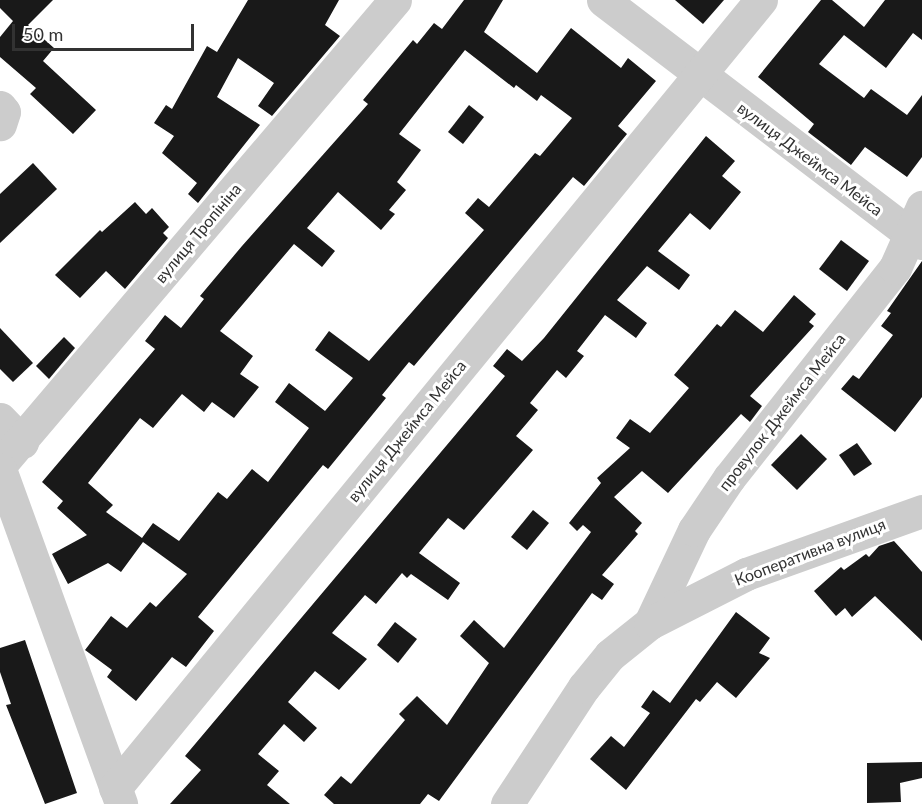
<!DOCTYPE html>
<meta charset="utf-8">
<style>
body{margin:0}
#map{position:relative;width:922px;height:804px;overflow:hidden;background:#fff;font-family:Lato,sans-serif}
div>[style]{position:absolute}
.building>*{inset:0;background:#191919}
.minor>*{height:33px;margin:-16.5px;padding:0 16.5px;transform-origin:16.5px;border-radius:16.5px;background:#ccc}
span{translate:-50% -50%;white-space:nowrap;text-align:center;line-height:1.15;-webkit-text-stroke:6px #fff;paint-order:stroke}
.street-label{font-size:16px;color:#323232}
.scale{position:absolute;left:12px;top:24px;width:182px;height:27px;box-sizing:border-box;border:3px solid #323232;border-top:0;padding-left:8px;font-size:18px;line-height:21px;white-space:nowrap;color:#323232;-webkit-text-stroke:4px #fff;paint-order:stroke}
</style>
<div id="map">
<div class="building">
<div style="clip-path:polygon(0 0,53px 0,28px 25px,54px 48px,43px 61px,96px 110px,73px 134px,30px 94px,36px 88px,0 57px,0 37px,13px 21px,0 8px)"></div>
<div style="clip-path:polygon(248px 0,339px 0,325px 25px,340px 36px,272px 116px,258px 106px,274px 83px,238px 58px,217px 97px,260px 125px,198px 203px,188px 194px,197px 183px,162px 153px,174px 136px,154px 123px,166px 105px,172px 109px,207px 46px,217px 52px)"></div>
<div style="clip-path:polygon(evenodd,464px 0,503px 0,484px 32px,537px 73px,571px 28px,621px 68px,628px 58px,656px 81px,618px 126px,627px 134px,584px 186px,573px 177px,414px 366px,409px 362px,382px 395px,386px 398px,328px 469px,323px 465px,198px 617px,214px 631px,186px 667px,172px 657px,136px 701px,107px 677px,112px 670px,85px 650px,111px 616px,127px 628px,150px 602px,156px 607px,187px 574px,143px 542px,121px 572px,108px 563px,68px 584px,52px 554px,87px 535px,57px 508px,63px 501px,42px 482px,155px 349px,145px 341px,165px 315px,181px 328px,204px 299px,200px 296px,242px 246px,368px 104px,363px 100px,413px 40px,417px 44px,434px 23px,442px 29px,464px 0,465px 50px,514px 88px,516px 85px,537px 101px,541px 95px,572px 118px,540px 156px,535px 153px,489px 207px,478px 198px,465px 213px,484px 230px,369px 361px,329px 331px,315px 350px,353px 378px,325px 411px,289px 383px,275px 402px,309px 428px,268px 482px,252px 469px,227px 499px,218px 492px,179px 541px,153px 523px,142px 538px,106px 512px,113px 505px,88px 483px,140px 418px,153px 428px,182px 394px,204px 412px,212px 402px,234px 418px,259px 387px,240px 374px,253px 356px,220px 331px,294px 244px,322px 267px,335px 251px,307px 228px,338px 192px,381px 230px,395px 214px,389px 210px,406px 190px,397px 182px,421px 150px,399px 134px,465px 50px)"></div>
<div style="clip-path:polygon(675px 0,724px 0,703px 24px)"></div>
<div style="clip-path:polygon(821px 0,832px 0,864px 27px,885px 0,922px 0,922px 40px,913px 33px,886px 68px,844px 35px,819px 64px,864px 98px,871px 89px,907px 115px,922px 95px,922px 157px,907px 177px,865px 147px,851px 165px,808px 132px,814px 124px,758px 77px)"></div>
<div style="clip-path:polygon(469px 105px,484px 117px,463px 144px,448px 132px)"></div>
<div style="clip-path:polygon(706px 136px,735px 161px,722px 176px,741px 192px,710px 230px,690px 213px,658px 251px,690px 275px,679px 290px,647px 266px,617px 300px,647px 323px,636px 338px,605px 315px,577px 351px,584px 356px,566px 378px,557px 370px,530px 403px,538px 410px,516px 436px,533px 450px,464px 530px,448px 518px,419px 553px,460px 583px,448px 600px,411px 574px,407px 578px,402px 573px,376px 604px,365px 595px,332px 633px,367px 659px,339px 690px,315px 671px,288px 702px,317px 728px,304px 742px,284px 724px,258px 754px,279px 771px,267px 785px,290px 804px,170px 804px,201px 770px,185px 756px,505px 376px,493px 366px,507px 349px,522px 361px,544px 338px)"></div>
<div style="clip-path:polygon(33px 163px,57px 189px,0 243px,0 194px)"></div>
<div style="clip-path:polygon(135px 202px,146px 214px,152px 208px,169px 227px,163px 233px,168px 238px,125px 289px,106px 271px,80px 298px,55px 275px,100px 230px,102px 232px)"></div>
<div style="clip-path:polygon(841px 240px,869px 261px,847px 291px,819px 269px)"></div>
<div style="clip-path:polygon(922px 261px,922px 397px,895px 432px,841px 389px,853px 375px,859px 379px,893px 335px,881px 326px,891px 313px,887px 311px)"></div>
<div style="clip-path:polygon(794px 295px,816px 314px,809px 322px,814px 326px,750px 396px,762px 406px,750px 422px,741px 414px,668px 493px,642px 471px,614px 497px,642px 523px,635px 531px,638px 534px,602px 575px,614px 584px,602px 600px,592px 593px,439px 801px,428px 794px,420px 804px,334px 804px,324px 795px,341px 776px,351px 784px,405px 720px,399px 714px,417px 696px,447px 725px,489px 663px,460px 636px,474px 620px,504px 648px,591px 532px,583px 525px,577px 531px,569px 523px,601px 483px,597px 478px,630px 448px,616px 438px,630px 419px,650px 433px,689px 388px,674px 375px,717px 324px,721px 327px,735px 310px,763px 332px)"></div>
<div style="clip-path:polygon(0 328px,33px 363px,13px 382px,0 369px)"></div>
<div style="clip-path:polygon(64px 337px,75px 348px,49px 379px,36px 366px)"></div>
<div style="clip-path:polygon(801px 434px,827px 459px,797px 490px,771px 465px)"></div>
<div style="clip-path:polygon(857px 443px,872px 464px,854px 476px,839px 455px)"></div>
<div style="clip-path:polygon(533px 510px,549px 523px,527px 550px,511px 537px)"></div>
<div style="clip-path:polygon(894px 541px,922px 572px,922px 641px,875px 596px,852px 617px,845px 608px,836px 616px,814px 591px,841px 567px,844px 570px,866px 554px,869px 557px,879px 546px)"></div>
<div style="clip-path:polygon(736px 612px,770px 638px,759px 653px,770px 658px,736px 698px,717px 682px,700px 702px,696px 699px,626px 790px,590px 759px,611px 736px,624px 747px,650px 713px,641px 707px,653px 690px,670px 703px)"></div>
<div style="clip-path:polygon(395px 622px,417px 639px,398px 663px,377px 645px)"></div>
<div style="clip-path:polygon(25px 640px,77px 793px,45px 804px,6px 705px,11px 704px,0 672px,0 648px)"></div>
<div style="clip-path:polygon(922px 762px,922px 778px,900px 783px,901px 802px,867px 803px,867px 763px)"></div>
</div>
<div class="minor">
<div style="left:603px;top:0;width:401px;rotate:37.3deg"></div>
<div style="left:0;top:107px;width:6px;rotate:51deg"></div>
<div style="left:4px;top:112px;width:13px;rotate:108deg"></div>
<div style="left:0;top:419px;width:32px;rotate:46deg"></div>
<div style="left:0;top:465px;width:610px;rotate:-49.65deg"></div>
<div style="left:0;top:469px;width:356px;rotate:70.1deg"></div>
<div style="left:650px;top:623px;width:103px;rotate:-64.7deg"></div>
<div style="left:694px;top:530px;width:63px;rotate:-56.1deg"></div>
<div style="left:729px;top:478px;width:268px;rotate:-51.7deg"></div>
<div style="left:895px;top:268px;width:67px;rotate:-66.1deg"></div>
<div style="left:115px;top:788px;width:1019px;rotate:-50.66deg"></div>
<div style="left:507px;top:804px;width:140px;rotate:-56.7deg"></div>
<div style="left:584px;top:687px;width:41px;rotate:-50.9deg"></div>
<div style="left:610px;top:655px;width:51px;rotate:-38.7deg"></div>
<div style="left:650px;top:623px;width:108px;rotate:-27deg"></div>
<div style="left:746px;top:574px;width:187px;rotate:-19.7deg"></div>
</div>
<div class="street-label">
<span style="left:810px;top:159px;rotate:37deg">вулиця Джеймса Мейса</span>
<span style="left:198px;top:233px;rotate:-50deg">вулиця Тропініна</span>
<span style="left:782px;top:412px;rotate:-52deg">провулок Джеймса Мейса</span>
<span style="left:407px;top:431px;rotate:-51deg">вулиця Джеймса Мейса</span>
<span style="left:810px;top:552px;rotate:-21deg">Кооперативна вулиця</span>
</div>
<div class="scale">50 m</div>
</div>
